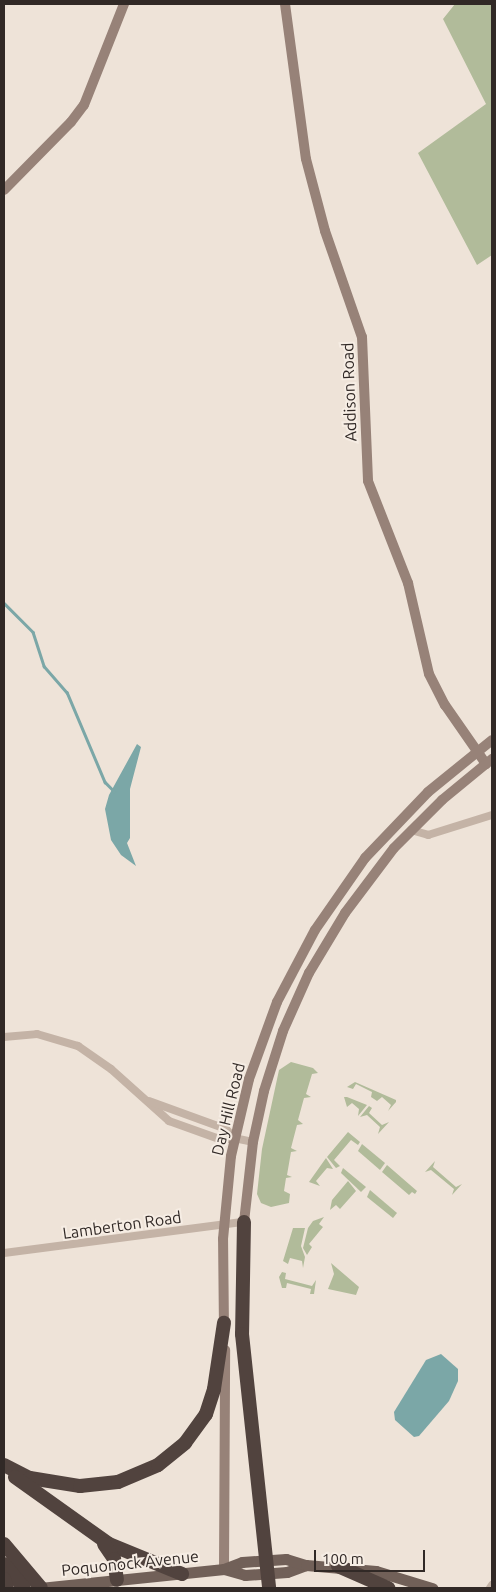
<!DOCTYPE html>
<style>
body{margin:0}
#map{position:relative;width:496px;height:1592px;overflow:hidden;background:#eee3d8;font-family:Ubuntu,sans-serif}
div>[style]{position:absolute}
.green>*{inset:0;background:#b1bb9a}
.water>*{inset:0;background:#7ba7a7}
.stream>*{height:2.5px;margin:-1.25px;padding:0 1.25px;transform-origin:1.25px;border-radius:1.25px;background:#7ba7a7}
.street>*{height:8px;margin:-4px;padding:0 4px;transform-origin:4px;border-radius:4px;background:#c4b3a6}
.secondary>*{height:10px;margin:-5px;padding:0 5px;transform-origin:5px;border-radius:5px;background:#978278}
.primary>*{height:11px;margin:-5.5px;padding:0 5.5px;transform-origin:5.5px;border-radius:5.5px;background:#716058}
.highway>*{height:14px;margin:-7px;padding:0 7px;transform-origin:7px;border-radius:7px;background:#51433e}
span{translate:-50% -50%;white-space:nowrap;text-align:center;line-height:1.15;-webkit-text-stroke:4px #f6ede4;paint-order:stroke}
.street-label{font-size:16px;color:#312926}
.frame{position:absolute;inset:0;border:5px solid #312926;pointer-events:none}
.scale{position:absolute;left:314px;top:1550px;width:111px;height:22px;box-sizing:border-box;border:2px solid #312926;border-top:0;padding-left:6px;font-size:15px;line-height:18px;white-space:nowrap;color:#312926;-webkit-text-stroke:4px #f6ede4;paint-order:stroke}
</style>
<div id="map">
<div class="green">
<div style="clip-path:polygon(455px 4px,492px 4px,492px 255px,477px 265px,418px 153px,486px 104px,443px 19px)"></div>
<div style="clip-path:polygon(291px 1062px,313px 1068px,318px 1073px,312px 1074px,306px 1094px,311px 1097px,304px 1098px,298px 1120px,303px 1124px,297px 1125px,291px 1148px,297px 1151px,291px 1152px,287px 1175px,292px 1177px,286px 1178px,284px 1191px,290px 1194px,289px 1203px,271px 1207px,261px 1203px,257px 1194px,262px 1149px,279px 1070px)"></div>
<div style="clip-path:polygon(355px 1082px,396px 1100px,396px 1102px,388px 1111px,391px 1105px,382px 1097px,377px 1101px,371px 1097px,372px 1092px,356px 1084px,353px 1089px,347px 1087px)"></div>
<div style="clip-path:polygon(344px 1097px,347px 1097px,367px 1105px,358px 1116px,359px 1109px,352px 1103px,347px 1107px)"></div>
<div style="clip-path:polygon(369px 1106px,372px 1108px,369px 1113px,382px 1125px,389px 1122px,378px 1134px,380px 1127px,367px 1115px,360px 1117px)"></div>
<div style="clip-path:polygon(348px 1132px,360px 1142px,358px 1145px,351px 1140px,334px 1160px,340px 1166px,336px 1168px,327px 1157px)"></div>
<div style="clip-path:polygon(362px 1144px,385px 1163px,380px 1170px,358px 1151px)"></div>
<div style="clip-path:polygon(326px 1158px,333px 1169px,327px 1168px,316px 1181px,320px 1186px,309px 1182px)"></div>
<div style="clip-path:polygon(435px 1161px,433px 1167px,456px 1187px,462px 1184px,452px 1195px,454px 1189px,431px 1170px,425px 1172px)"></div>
<div style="clip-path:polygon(387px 1165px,417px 1191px,415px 1194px,412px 1192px,409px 1195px,382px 1172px)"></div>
<div style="clip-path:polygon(343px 1168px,366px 1187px,361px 1192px,341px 1173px)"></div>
<div style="clip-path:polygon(348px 1181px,356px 1191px,340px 1209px,336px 1205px,330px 1210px,332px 1200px)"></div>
<div style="clip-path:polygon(370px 1190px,397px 1213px,393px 1218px,367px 1197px)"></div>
<div style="clip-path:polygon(324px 1217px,319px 1224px,323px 1227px,309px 1244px,312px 1247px,307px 1255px,303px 1248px,308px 1228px,313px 1221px)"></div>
<div style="clip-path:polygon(293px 1228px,305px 1228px,301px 1246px,305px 1257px,303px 1268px,302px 1261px,290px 1258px,288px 1264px,283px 1261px)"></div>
<div style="clip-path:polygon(331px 1263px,359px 1287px,356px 1295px,328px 1289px,334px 1274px)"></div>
<div style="clip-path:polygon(282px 1272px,286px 1273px,285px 1279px,312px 1286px,316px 1280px,314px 1294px,310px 1294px,311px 1289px,287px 1283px,286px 1288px,282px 1288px,279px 1277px)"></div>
</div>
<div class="water">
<div style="clip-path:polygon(137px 744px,141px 747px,130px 789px,130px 838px,127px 843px,136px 866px,121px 855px,111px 840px,105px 809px,109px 795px)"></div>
<div style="clip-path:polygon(441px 1354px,458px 1369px,458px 1381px,449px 1401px,419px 1436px,414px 1437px,395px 1420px,394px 1412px,426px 1360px)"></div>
</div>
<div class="stream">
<div style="left:4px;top:603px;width:41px;rotate:45deg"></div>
<div style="left:33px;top:632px;width:36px;rotate:72deg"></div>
<div style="left:44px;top:666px;width:35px;rotate:49deg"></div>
<div style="left:67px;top:692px;width:98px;rotate:67.1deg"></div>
<div style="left:105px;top:782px;width:13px;rotate:45deg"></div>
</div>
<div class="street">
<div style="left:411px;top:830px;width:18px;rotate:16deg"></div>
<div style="left:428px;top:835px;width:67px;rotate:-17.4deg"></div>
<div style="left:4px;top:1037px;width:33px;rotate:-5deg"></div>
<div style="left:37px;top:1034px;width:43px;rotate:16.3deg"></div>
<div style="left:78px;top:1046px;width:40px;rotate:34.9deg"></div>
<div style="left:111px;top:1069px;width:78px;rotate:41.9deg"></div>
<div style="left:169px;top:1121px;width:56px;rotate:19.7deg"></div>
<div style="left:222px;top:1140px;width:12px;rotate:-9deg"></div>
<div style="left:234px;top:1138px;width:19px;rotate:12deg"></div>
<div style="left:149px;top:1101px;width:82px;rotate:20deg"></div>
<div style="left:226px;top:1129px;width:12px;rotate:48deg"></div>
<div style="left:4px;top:1253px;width:242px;rotate:-7.4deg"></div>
<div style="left:490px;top:1588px;width:4px;rotate:-56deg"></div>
</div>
<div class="secondary">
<div style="left:285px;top:4px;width:156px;rotate:82.3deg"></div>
<div style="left:306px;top:159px;width:74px;rotate:75.2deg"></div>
<div style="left:325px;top:231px;width:112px;rotate:70.8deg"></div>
<div style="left:362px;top:337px;width:144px;rotate:87.6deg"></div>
<div style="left:368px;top:481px;width:110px;rotate:68.6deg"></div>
<div style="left:408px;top:583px;width:93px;rotate:77deg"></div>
<div style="left:429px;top:674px;width:35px;rotate:63deg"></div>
<div style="left:445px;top:705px;width:72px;rotate:55.2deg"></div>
<div style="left:4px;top:190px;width:95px;rotate:-45.4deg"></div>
<div style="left:71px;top:122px;width:21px;rotate:-53deg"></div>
<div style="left:84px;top:105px;width:109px;rotate:-68.4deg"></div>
<div style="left:244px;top:1222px;width:81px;rotate:-83.6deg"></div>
<div style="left:253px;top:1142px;width:52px;rotate:-77.8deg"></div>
<div style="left:264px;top:1091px;width:63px;rotate:-72.4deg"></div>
<div style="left:283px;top:1031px;width:64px;rotate:-65.9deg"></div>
<div style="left:309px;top:973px;width:70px;rotate:-59deg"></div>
<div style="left:345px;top:913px;width:81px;rotate:-53deg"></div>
<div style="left:394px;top:848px;width:68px;rotate:-45deg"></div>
<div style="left:442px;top:800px;width:65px;rotate:-39.4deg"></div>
<div style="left:224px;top:1330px;width:91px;rotate:-90.6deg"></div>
<div style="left:223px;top:1239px;width:83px;rotate:-84.5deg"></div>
<div style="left:231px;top:1156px;width:79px;rotate:-76.8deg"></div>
<div style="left:249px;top:1079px;width:82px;rotate:-70deg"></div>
<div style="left:277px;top:1002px;width:81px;rotate:-62.2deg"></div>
<div style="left:315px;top:930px;width:88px;rotate:-55.2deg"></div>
<div style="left:365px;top:858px;width:91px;rotate:-46.3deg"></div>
<div style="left:428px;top:792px;width:82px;rotate:-39.1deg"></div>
<div style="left:224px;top:1569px;width:219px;rotate:-89.7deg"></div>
</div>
<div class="primary">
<div style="left:224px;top:1569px;width:22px;rotate:16deg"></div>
<div style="left:245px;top:1575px;width:42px;rotate:-4.1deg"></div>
<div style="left:287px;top:1572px;width:20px;rotate:-20deg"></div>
<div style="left:40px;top:1588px;width:185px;rotate:-5.9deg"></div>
<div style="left:224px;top:1569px;width:19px;rotate:-21deg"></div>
<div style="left:242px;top:1562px;width:44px;rotate:-3.9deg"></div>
<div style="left:286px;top:1559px;width:21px;rotate:17deg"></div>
<div style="left:306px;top:1565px;width:70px;rotate:4.9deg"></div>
<div style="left:376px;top:1571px;width:59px;rotate:16.9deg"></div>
</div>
<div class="highway">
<div style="left:244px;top:1222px;width:112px;rotate:91deg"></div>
<div style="left:242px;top:1334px;width:255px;rotate:83.9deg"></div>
<div style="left:4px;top:1465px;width:29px;rotate:27deg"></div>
<div style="left:30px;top:1478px;width:51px;rotate:9.1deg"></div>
<div style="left:80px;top:1486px;width:38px;rotate:-6deg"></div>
<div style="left:118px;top:1482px;width:43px;rotate:-23deg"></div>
<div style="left:158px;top:1465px;width:35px;rotate:-39deg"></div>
<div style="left:185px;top:1443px;width:36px;rotate:-54deg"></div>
<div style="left:206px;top:1414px;width:26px;rotate:-72deg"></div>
<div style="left:214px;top:1389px;width:67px;rotate:-81.4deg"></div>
<div style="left:15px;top:1477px;width:115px;rotate:35.5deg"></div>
<div style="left:109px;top:1544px;width:79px;rotate:22.3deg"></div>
<div style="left:4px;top:1544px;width:57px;rotate:49.9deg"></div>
<div style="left:104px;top:1544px;width:18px;rotate:56deg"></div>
<div style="left:114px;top:1559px;width:21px;rotate:82deg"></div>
<div style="left:4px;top:1564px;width:31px;rotate:50deg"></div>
<div style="left:338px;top:1566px;width:55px;rotate:23.7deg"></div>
<div style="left:4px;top:1579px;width:9px;rotate:72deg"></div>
</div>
<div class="street-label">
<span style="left:349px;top:392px;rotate:-92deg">Addison Road</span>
<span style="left:228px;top:1109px;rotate:-76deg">Day Hill Road</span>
<span style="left:122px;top:1225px;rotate:-8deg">Lamberton Road</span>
<span style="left:130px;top:1563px;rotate:-6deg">Poquonock Avenue</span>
</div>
<div class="frame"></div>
<div class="scale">100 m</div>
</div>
